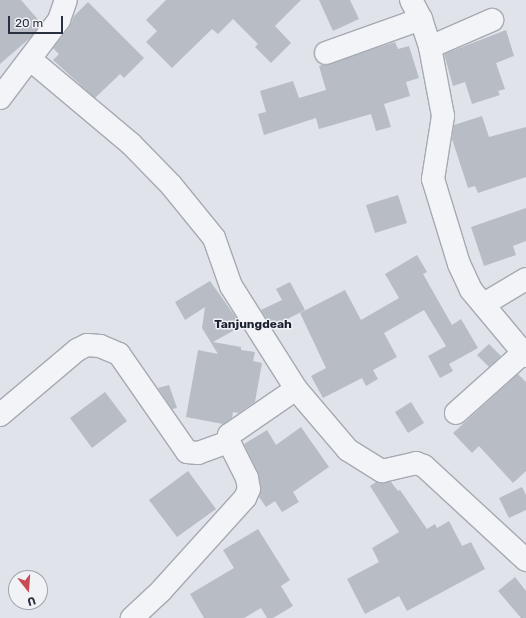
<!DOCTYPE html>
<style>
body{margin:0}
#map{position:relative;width:526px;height:618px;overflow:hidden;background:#e0e3e9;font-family:Rubik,sans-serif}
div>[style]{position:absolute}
.building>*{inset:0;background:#b8bcc5}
.roads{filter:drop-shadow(1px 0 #a5aab3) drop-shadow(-1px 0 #a5aab3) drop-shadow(0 1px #a5aab3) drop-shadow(0 -1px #a5aab3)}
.minor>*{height:22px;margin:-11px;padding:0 11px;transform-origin:11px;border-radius:11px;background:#f3f4f7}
span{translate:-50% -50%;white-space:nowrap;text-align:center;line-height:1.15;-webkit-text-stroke:3px #f0f2f6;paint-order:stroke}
.quarter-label{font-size:12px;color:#1c2130;font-weight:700}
.north{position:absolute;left:8px;top:570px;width:40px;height:40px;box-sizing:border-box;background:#f0f2f6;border:1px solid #a0a4ad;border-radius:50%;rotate:163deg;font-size:11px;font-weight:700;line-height:16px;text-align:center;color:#29303f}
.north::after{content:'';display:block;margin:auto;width:14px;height:18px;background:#c94a54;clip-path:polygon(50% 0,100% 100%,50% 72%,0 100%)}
.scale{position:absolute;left:8px;top:16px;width:55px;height:18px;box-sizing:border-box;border:2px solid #29303f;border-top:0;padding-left:5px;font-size:12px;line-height:14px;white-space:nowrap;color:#29303f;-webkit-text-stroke:3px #f0f2f6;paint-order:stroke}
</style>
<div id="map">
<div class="building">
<div style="clip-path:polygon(0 0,21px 0,41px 23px,31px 37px,0 64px)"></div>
<div style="clip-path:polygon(166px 0,301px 0,275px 26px,291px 43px,271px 63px,255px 47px,258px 44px,233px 19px,218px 34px,212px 29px,172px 68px,146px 42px,157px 31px,146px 20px)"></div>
<div style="clip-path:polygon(319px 0,350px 0,359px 19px,333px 31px)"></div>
<div style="clip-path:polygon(88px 2px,144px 58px,124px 78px,120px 74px,95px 98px,53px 60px,59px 54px,53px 48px,69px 28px,74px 16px)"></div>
<div style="clip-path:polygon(506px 30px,514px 56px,496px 63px,505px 89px,498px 91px,500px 95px,472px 104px,465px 82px,453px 86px,444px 54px)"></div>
<div style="clip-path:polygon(395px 42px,398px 49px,409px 46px,419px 78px,406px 82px,410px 96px,384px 104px,391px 127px,376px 131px,371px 114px,319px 129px,316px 118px,264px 135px,258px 114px,266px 112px,260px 91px,293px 81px,299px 98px,326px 90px,319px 66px)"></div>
<div style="clip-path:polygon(482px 116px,489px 137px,526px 127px,526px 177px,478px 193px,475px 186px,468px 188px,452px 139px,454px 125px)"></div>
<div style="clip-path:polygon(398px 195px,407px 223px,375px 233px,366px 205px)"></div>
<div style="clip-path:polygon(526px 208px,526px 241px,513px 246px,516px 255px,484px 266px,471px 227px)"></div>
<div style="clip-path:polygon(417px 255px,427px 272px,423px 274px,452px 325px,461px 319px,478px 348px,449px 364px,453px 371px,440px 378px,428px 356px,446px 346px,424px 310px,384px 333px,397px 357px,373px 370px,378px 379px,366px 386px,362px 378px,323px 398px,311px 376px,326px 368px,300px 313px,345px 290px,361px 320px,399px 298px,385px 274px)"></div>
<div style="clip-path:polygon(210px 281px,242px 326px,213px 342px,241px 347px,241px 350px,255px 352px,253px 361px,262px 363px,255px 402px,239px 413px,233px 412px,232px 418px,223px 424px,186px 417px,198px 350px,218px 354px,202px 328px,205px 307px,185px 320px,175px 302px)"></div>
<div style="clip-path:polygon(290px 282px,305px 310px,272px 327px,261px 310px,282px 300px,276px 289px)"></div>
<div style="clip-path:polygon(489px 344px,501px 356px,489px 367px,477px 355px)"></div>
<div style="clip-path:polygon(518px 374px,526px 382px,526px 471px,513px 483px,479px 446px,472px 453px,453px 433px)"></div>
<div style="clip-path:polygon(169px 385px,177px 408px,172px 409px,158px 388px)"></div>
<div style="clip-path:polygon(105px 392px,127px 421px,92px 448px,70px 418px)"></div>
<div style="clip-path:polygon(411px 402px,424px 423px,408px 433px,395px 412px)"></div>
<div style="clip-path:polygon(301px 427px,329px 467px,293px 492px,299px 502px,282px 512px,275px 501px,266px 507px,259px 497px,261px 487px,258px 473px,244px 444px,267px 430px,276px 445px)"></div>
<div style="clip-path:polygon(188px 471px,216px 509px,177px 537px,149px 500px)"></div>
<div style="clip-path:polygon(376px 482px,391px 482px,398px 491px,400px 490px,427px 529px,435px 524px,437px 528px,449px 521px,462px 546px,471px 542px,485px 569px,407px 611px,399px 596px,365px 614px,347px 579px,379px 562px,372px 548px,399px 532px,370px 486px)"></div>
<div style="clip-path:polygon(522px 487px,526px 495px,526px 510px,509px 518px,499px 498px)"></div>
<div style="clip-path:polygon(258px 529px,290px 580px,281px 586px,293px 606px,273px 618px,267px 618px,261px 608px,244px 618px,204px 618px,190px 594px,234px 568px,223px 550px)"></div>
<div style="clip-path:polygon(515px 577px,526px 591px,526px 618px,521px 618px,498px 591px)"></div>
</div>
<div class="roads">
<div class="minor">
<div style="left:411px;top:0;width:21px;rotate:62deg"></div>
<div style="left:421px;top:19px;width:29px;rotate:72deg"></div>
<div style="left:430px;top:47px;width:70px;rotate:79.3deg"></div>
<div style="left:443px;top:116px;width:64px;rotate:99deg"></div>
<div style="left:433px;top:179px;width:89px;rotate:73deg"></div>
<div style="left:459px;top:264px;width:29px;rotate:65deg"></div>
<div style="left:471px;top:290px;width:86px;rotate:50.2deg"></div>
<div style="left:430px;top:47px;width:68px;rotate:-23.5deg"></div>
<div style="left:326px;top:53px;width:101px;rotate:-19.7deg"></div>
<div style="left:31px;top:60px;width:131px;rotate:40deg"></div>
<div style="left:131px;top:144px;width:57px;rotate:45.7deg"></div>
<div style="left:171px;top:185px;width:68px;rotate:50.9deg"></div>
<div style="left:214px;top:238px;width:51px;rotate:70.5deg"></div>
<div style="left:231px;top:286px;width:122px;rotate:57.7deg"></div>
<div style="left:296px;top:389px;width:81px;rotate:145.5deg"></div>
<div style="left:229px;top:435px;width:7px;rotate:90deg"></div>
<div style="left:229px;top:442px;width:40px;rotate:63.4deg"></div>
<div style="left:247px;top:478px;width:11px;rotate:80deg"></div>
<div style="left:249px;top:489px;width:10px;rotate:114deg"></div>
<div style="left:245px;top:498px;width:125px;rotate:132.1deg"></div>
<div style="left:161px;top:591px;width:40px;rotate:137deg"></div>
<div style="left:0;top:98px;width:98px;rotate:-52.9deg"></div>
<div style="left:59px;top:20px;width:21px;rotate:-71deg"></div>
<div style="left:484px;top:304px;width:49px;rotate:-30.8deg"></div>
<div style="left:296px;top:389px;width:80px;rotate:49.6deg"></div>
<div style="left:348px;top:450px;width:40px;rotate:32deg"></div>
<div style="left:382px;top:471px;width:35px;rotate:-13deg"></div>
<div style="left:416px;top:463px;width:9px;rotate:21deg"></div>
<div style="left:424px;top:466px;width:139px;rotate:42.7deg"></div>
<div style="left:456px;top:413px;width:90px;rotate:-41.8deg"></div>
<div style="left:0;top:415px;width:101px;rotate:-40.2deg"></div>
<div style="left:77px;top:350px;width:11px;rotate:-27deg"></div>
<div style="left:87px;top:345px;width:13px;rotate:4deg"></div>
<div style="left:100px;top:346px;width:21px;rotate:23deg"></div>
<div style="left:119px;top:354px;width:119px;rotate:55.2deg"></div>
<div style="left:187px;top:452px;width:11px;rotate:5deg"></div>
<div style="left:198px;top:453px;width:33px;rotate:-20deg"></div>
</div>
</div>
<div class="quarter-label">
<span style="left:253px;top:325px">Tanjungdeah</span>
</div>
<div class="north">U</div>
<div class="scale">20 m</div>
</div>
